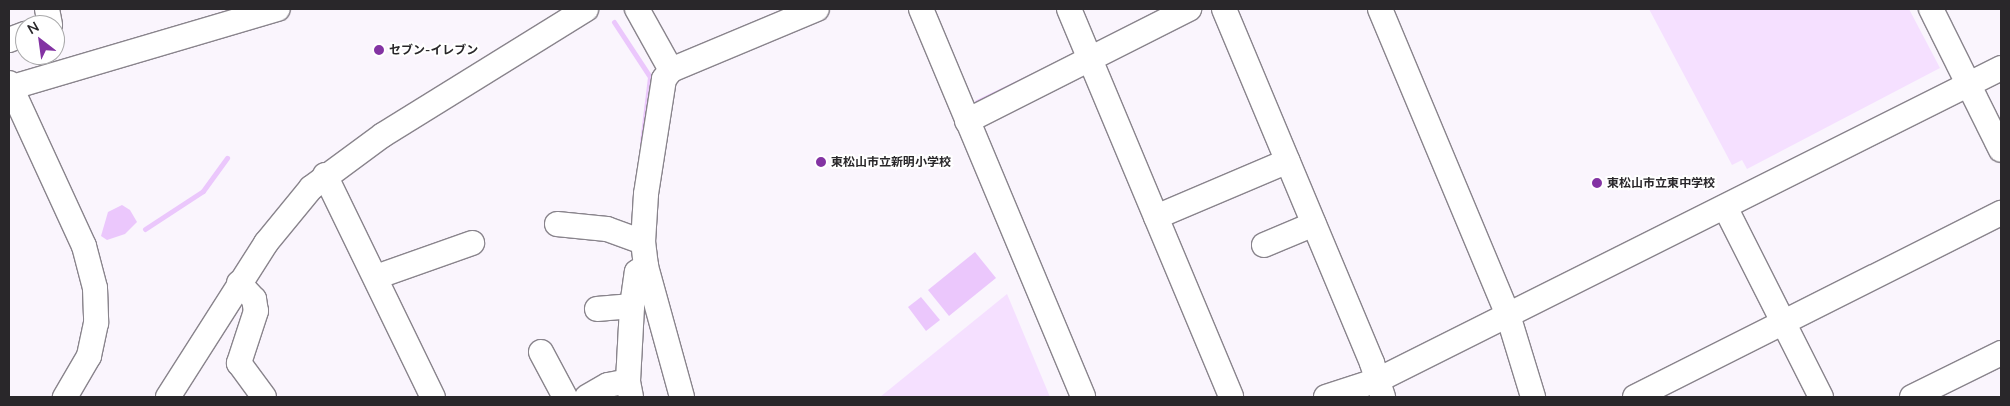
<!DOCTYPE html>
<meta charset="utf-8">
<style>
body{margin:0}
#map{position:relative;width:2010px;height:406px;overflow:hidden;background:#faf5fd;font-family:Mulish,"Noto Sans JP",sans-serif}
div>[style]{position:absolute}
.green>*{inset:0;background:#f5e0ff}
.water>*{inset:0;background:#ebc7fc}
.stream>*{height:5px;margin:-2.5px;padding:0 2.5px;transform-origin:2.5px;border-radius:2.5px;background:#ebc7fc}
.roads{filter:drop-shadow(1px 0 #89848c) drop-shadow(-1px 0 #89848c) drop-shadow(0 1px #89848c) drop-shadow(0 -1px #89848c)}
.minor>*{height:24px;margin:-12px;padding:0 12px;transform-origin:12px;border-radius:12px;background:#fff}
.dots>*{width:14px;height:14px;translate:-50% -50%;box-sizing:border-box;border:2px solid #fff;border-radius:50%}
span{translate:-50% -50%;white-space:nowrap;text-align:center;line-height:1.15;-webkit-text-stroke:4px #fff;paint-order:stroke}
.poi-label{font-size:12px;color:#29272a;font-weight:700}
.left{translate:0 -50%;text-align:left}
.frame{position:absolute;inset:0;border:10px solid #29272a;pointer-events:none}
.north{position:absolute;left:15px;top:15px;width:50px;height:50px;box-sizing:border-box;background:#fff;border:1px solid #a9a9aa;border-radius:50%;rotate:330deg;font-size:14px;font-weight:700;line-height:20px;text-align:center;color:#29272a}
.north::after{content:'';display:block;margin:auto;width:18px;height:22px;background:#8333a3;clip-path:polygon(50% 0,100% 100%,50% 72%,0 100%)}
</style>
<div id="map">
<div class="green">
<div style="clip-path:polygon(1649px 9px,1909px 9px,1940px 68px,1747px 169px,1742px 160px,1732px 165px)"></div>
<div style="clip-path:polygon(1007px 294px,1050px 397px,880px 397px)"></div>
</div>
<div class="water">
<div style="clip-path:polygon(122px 205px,130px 210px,137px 222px,125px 234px,107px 240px,101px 236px,108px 212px)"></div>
<div style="clip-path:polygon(975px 252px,996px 278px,949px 316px,928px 290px)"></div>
<div style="clip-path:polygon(921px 297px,940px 320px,926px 331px,908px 307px)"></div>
</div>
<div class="stream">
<div style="left:614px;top:22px;width:66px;rotate:56.8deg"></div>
<div style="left:650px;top:77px;width:65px;rotate:97deg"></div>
<div style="left:977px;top:102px;width:62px;rotate:-25.7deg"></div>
<div style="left:145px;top:229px;width:69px;rotate:-33.2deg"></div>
<div style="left:203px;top:191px;width:41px;rotate:-54deg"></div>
</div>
<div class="roads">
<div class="minor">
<div style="left:47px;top:9px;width:16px;rotate:79deg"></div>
<div style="left:637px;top:9px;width:70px;rotate:60.9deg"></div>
<div style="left:921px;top:9px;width:420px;rotate:67.3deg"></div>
<div style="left:1069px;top:9px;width:420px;rotate:67.3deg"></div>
<div style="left:1224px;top:9px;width:384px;rotate:67.3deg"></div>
<div style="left:1372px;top:363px;width:36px;rotate:72deg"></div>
<div style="left:1380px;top:9px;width:332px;rotate:67.3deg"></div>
<div style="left:1508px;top:315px;width:86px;rotate:73deg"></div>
<div style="left:1931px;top:9px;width:157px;rotate:63.6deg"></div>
<div style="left:9px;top:40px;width:17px;rotate:-21deg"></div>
<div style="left:9px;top:83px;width:179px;rotate:65.3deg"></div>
<div style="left:84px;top:246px;width:43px;rotate:75.3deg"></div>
<div style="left:95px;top:288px;width:35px;rotate:88deg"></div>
<div style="left:96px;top:323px;width:34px;rotate:102deg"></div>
<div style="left:89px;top:356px;width:48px;rotate:120.3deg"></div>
<div style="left:9px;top:88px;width:280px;rotate:-16.4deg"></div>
<div style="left:967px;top:121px;width:249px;rotate:-26.8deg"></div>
<div style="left:325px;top:175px;width:247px;rotate:64.1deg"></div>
<div style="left:1725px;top:207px;width:213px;rotate:63.2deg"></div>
<div style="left:1156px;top:217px;width:143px;rotate:-23deg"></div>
<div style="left:557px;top:224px;width:50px;rotate:5.7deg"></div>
<div style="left:607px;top:229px;width:38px;rotate:20deg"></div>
<div style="left:1264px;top:245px;width:54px;rotate:-22.8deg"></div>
<div style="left:376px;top:277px;width:102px;rotate:-19.5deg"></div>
<div style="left:239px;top:283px;width:22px;rotate:47deg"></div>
<div style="left:254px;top:299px;width:12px;rotate:81deg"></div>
<div style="left:256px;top:311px;width:55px;rotate:108.1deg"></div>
<div style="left:239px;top:363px;width:42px;rotate:53.7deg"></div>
<div style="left:597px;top:309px;width:35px;rotate:-5deg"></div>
<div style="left:541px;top:352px;width:51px;rotate:61.9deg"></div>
<div style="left:168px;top:397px;width:183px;rotate:-57.5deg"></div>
<div style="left:266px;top:243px;width:71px;rotate:-50.7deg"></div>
<div style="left:311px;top:188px;width:89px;rotate:-36.4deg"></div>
<div style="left:383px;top:135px;width:239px;rotate:-31.8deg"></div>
<div style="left:587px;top:397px;width:24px;rotate:-30deg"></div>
<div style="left:608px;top:385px;width:20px;rotate:-11deg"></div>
<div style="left:631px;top:397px;width:16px;rotate:-101deg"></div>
<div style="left:628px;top:381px;width:75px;rotate:-86.9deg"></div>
<div style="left:632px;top:306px;width:34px;rotate:-82deg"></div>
<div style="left:637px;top:272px;width:11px;rotate:-34deg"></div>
<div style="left:682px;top:397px;width:136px;rotate:-105.4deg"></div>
<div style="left:646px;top:266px;width:24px;rotate:-97deg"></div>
<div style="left:643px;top:242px;width:48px;rotate:-86.4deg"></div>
<div style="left:646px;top:194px;width:116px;rotate:-81.1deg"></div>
<div style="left:664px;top:79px;width:11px;rotate:-52deg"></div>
<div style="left:671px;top:70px;width:158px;rotate:-22.7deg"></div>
<div style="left:1326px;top:397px;width:55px;rotate:-18.1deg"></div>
<div style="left:1378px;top:380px;width:697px;rotate:-26.6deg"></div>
<div style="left:1635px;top:397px;width:410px;rotate:-26.7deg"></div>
<div style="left:1912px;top:397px;width:99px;rotate:-26.3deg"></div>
</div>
</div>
<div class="dots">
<div style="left:379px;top:50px;background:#8333a3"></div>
<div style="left:821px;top:162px;background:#8333a3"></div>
<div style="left:1597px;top:183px;background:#8333a3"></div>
</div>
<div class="poi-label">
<span class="left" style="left:389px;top:50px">セブン-イレブン</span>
<span class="left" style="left:831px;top:162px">東松山市立新明小学校</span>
<span class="left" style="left:1607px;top:183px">東松山市立東中学校</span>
</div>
<div class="frame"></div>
<div class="north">N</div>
</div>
